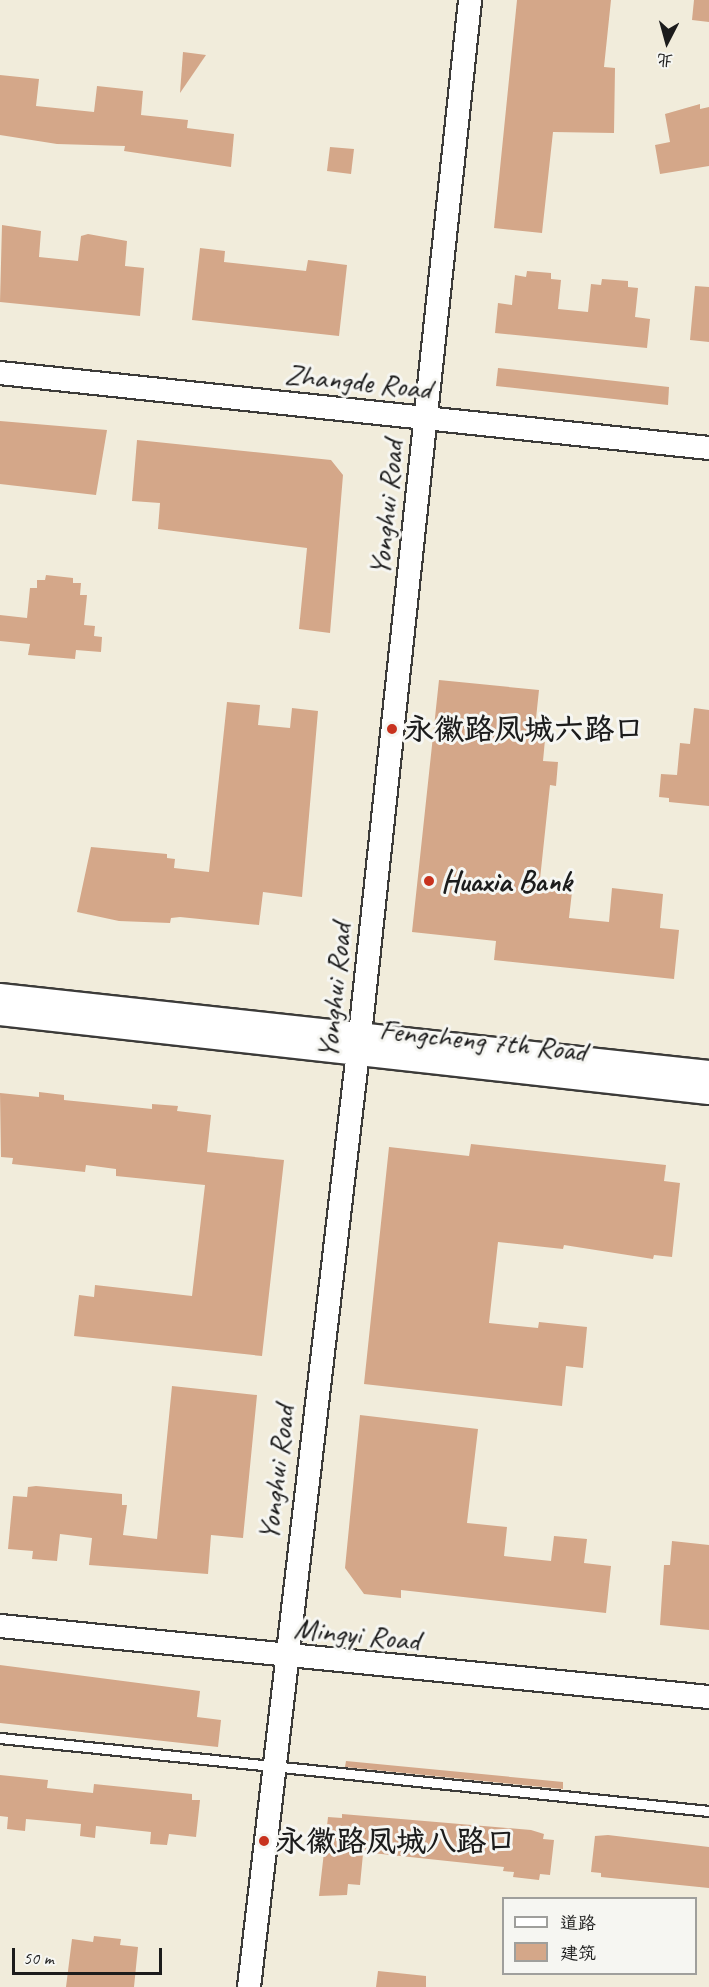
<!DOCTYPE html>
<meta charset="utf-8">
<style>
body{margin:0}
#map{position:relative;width:709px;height:1987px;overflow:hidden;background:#f1ecdb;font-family:Caveat,"LXGW WenKai TC",sans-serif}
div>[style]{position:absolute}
.building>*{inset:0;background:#d4a789}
.roads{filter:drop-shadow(2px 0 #3c3b39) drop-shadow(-2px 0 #3c3b39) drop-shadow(0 2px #3c3b39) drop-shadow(0 -2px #3c3b39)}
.service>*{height:9px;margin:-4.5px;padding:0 4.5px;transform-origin:4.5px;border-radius:4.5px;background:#fff}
.tertiary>*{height:22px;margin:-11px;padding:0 11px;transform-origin:11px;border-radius:11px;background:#fff}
.dots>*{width:16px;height:16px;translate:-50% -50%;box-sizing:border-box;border:3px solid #f6f6f2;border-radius:50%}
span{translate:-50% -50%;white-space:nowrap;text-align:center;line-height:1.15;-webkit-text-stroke:6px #f6f6f2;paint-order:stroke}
.street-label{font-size:30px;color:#1c1c1c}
.poi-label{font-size:30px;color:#1c1c1c;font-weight:700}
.left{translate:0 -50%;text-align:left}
.legend{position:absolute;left:502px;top:1897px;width:195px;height:78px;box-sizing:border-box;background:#f6f6f2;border:2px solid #9f9f9c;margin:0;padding:8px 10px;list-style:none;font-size:18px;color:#1c1c1c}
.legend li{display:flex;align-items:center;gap:12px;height:30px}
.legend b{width:30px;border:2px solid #9f9f9c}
.north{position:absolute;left:637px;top:12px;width:60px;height:60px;-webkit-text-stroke:4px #f6f6f2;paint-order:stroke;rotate:186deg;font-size:16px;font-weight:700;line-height:24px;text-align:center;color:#1c1c1c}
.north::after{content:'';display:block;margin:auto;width:21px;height:27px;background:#1c1c1c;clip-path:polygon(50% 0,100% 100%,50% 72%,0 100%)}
.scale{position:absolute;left:12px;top:1948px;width:150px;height:27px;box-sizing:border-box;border:3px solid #1c1c1c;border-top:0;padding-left:8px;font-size:18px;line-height:21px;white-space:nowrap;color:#1c1c1c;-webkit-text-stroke:4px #f6f6f2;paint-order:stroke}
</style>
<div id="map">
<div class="building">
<div style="clip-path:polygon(517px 0,611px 0,604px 67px,615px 68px,614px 133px,553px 132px,542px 233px,494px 228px)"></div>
<div style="clip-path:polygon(694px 0,709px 0,709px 22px,692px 20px)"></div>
<div style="clip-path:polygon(183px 52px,206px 55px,180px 93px)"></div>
<div style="clip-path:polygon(0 75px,39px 79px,36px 106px,94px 112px,97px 86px,143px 91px,141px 115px,188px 120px,187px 128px,234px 134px,231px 167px,124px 151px,125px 146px,57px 144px,0 135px)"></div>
<div style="clip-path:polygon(700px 104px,700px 109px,709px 107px,709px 166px,660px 174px,655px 145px,670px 142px,665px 114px)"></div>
<div style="clip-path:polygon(330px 147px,354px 149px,351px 174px,327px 171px)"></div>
<div style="clip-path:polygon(2px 225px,41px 231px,39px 257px,78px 261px,81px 236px,88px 234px,127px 241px,125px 266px,144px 268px,140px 316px,0 302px)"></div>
<div style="clip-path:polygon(200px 248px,225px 251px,224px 262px,306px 271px,308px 260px,347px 265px,339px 336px,192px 320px)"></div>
<div style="clip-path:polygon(527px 271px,551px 273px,551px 279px,561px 280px,558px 309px,588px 312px,591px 284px,601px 285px,602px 279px,628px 281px,628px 287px,638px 288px,635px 317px,650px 319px,647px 348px,495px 333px,498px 303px,512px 305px,515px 275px,526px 277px)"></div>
<div style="clip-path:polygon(695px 286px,709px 287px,709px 342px,690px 340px)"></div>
<div style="clip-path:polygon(498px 368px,669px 387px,668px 405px,496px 386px)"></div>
<div style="clip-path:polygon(0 421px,107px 430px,96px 495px,0 484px)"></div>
<div style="clip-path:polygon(137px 440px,331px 460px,343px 475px,330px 633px,299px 629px,307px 548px,158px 529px,160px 503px,132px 501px)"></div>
<div style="clip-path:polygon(46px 575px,73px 578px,73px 583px,81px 583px,80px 595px,87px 595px,84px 625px,95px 626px,94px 636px,102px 637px,101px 652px,76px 650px,75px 659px,28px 655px,30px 644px,0 641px,0 615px,27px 618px,30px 588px,37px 588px,37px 580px,45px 580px)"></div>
<div style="clip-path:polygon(439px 680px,539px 690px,535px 728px,546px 729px,543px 761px,558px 762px,556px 786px,550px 785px,540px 879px,573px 883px,569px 918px,609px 922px,612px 888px,663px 894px,660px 928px,679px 930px,674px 979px,494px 960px,496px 941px,412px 932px)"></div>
<div style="clip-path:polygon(227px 702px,260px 705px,258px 725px,290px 728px,292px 708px,318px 711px,302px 897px,263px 892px,259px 925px,180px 917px,171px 918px,170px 923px,119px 921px,77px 912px,91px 847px,167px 854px,167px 858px,175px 859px,174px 868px,209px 872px)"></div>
<div style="clip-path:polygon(694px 708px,709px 710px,709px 806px,669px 802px,669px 798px,659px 797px,661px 774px,677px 775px,680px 743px,690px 744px)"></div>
<div style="clip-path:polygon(39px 1092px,64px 1095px,64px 1100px,152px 1109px,152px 1104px,178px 1106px,177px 1111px,211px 1115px,207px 1152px,284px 1160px,262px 1356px,74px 1336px,79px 1295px,94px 1297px,95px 1285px,192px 1296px,205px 1185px,116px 1176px,116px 1169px,86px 1165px,85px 1172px,12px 1164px,13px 1158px,1px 1157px,0 1093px,39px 1097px)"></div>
<div style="clip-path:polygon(471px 1144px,666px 1165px,664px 1181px,680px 1183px,672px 1257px,654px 1255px,653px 1259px,564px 1245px,563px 1249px,498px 1242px,489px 1323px,538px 1328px,539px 1322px,587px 1327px,583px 1368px,566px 1366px,562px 1406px,364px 1384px,389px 1147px,469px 1156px)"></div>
<div style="clip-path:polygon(172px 1386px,257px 1395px,243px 1538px,211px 1535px,208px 1574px,89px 1565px,92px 1538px,60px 1534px,57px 1561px,32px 1559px,33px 1551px,8px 1549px,13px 1496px,27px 1497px,28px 1487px,36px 1486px,122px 1494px,122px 1505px,127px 1505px,123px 1535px,157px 1539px)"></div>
<div style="clip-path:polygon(360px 1415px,478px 1429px,467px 1523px,507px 1527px,504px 1556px,551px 1561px,554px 1536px,587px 1539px,584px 1563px,611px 1566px,606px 1613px,401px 1590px,401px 1598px,364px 1594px,345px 1568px)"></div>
<div style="clip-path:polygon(672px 1541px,709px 1545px,709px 1630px,660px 1625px,664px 1565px,670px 1565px)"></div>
<div style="clip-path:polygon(0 1665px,200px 1691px,197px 1717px,221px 1720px,218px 1747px,0 1723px)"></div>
<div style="clip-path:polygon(346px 1761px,563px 1782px,563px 1789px,345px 1767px)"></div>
<div style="clip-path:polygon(0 1775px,48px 1780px,47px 1788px,93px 1793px,94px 1784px,192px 1794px,192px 1800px,200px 1800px,196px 1837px,169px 1834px,167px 1845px,150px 1844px,151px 1832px,96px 1826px,95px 1838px,80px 1836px,81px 1824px,26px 1819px,25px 1831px,7px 1829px,8px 1817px,0 1816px)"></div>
<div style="clip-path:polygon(342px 1814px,531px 1830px,544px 1834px,543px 1839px,554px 1840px,550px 1875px,540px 1874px,539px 1880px,513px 1877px,514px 1872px,503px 1871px,504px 1867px,372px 1853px,363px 1854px,360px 1885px,348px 1884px,347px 1895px,319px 1896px,328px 1817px,342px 1818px)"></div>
<div style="clip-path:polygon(608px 1835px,709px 1847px,709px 1888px,601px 1877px,601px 1873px,591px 1872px,595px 1836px)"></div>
<div style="clip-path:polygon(94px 1936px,121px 1939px,120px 1945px,138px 1947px,134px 1987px,66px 1987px,72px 1939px,93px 1942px)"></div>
<div style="clip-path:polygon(378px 1971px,426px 1976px,426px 1987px,376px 1987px)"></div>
</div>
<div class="roads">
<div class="service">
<div style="left:0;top:1738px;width:713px;rotate:5.88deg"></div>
</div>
<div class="tertiary">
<div style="left:0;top:373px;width:713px;rotate:6.04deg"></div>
<div style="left:0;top:995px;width:713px;rotate:6.2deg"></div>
<div style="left:0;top:1014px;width:713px;rotate:6.36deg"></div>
<div style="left:0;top:1626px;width:713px;rotate:5.72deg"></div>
<div style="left:249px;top:1987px;width:958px;rotate:-83.35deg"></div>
<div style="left:360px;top:1035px;width:1041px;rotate:-83.93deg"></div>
</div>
</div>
<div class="dots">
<div style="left:392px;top:729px;background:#c8321e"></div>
<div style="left:429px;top:881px;background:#c8321e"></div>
<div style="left:264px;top:1841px;background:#c8321e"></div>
</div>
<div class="street-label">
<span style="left:358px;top:381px;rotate:6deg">Zhangde Road</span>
<span style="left:386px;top:508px;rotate:-84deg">Yonghui Road</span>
<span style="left:334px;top:991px;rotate:-84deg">Yonghui Road</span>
<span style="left:483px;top:1040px;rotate:6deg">Fengcheng 7th Road</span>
<span style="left:276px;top:1473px;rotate:-83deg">Yonghui Road</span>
<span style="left:357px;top:1634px;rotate:6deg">Mingyi Road</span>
</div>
<div class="poi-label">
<span class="left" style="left:404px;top:729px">永徽路凤城六路口</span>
<span class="left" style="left:441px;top:881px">Huaxia Bank</span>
<span class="left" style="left:276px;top:1841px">永徽路凤城八路口</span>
</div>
<ul class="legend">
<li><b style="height:8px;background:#fff"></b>道路</li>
<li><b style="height:16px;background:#d4a789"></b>建筑</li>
</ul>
<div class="north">北</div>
<div class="scale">50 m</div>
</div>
